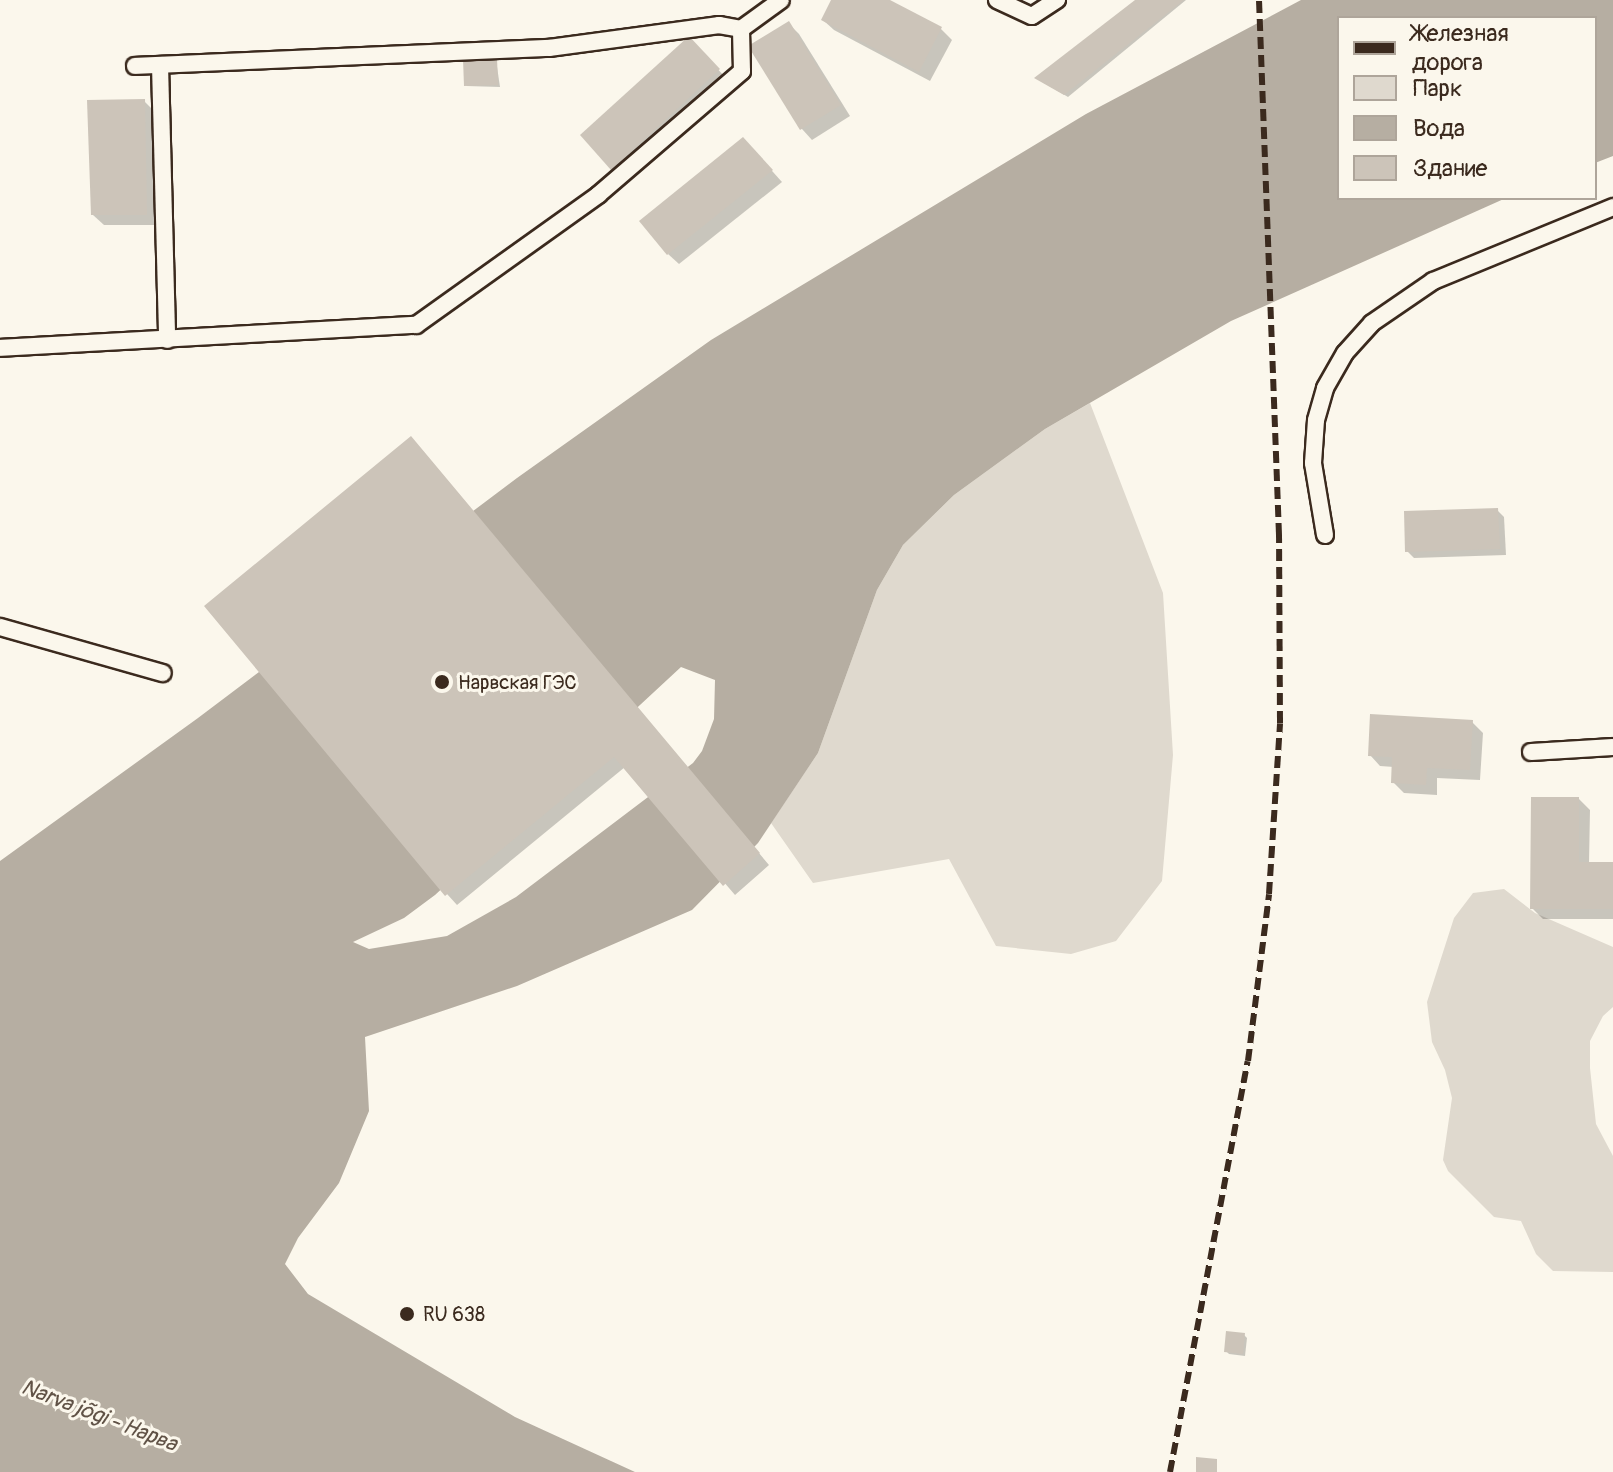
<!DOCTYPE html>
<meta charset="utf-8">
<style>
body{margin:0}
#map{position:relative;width:1613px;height:1472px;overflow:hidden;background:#fbf7ec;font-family:Pangolin,sans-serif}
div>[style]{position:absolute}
.green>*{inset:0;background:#dfd9ce}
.water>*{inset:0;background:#b6aea2}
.shadow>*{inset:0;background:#0003}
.building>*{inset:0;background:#ccc4b9}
.roads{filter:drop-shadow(2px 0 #3b2a1e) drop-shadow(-2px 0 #3b2a1e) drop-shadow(0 2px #3b2a1e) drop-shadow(0 -2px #3b2a1e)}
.lane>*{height:16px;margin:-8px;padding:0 8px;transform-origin:8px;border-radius:8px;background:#fbf7ec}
.rail>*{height:6px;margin-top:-3px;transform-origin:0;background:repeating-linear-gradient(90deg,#3b2a1e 0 12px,transparent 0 18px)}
.dots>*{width:22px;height:22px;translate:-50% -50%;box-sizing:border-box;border:4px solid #fbf7ec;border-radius:50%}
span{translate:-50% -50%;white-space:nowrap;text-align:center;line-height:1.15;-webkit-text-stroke:6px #fbf7ec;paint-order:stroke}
.poi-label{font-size:20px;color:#3b2a1e}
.left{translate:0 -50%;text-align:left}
.water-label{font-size:22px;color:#605246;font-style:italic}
.legend{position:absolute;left:1337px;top:16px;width:260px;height:184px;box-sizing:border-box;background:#fbf7ec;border:2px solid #aea59a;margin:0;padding:10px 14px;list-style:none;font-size:24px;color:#3b2a1e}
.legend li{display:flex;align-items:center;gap:16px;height:40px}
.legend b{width:40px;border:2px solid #aea59a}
</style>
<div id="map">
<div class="green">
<div style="clip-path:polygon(1090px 403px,1163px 593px,1173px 755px,1162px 881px,1116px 941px,1071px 954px,996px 946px,949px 859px,813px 883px,771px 823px,818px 753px,877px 590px,903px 545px,954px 495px,1045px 429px)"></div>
<div style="clip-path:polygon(1504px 889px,1535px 913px,1613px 947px,1613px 1007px,1603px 1016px,1590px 1041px,1590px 1068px,1596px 1124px,1613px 1156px,1613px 1272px,1553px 1271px,1536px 1254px,1521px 1221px,1494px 1217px,1448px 1171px,1443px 1160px,1452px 1098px,1445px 1070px,1432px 1042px,1427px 1002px,1454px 918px,1473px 893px)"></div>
</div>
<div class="water">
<div style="clip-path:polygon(evenodd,1301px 0,1613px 0,1613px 156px,1595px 163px,1595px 18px,1339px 18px,1339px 198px,1506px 198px,1231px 321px,1045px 429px,954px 495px,903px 545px,877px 590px,818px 753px,758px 843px,692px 910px,517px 986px,365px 1037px,369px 1111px,339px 1183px,298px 1238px,285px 1264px,308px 1294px,515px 1417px,635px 1472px,0 1472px,0 861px,198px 718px,517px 478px,711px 340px,1086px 114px,1301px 0,681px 667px,715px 680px,714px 719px,702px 751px,693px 763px,516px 897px,447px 936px,369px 949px,353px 942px,404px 918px,435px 895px,681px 667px)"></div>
</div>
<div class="shadow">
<div style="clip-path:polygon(833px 0,886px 0,941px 29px,952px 40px,930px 81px,834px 30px,823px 20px)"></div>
<div style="clip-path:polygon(1139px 0,1186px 0,1068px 97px,1039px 80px)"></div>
<div style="clip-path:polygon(788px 23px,799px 34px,850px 116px,812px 140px,802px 129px,751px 47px)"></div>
<div style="clip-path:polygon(689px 39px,729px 81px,623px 179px,612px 169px)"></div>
<div style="clip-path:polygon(496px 60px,500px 87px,466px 86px)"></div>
<div style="clip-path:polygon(144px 101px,155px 112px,157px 225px,104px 225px,93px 215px)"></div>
<div style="clip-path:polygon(754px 151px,782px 182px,679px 264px,668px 254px)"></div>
<div style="clip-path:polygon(421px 449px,769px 865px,735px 895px,625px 767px,457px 905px,447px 894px)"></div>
<div style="clip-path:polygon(1497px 510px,1504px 517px,1506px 555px,1414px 558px,1407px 551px)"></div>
<div style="clip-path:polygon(1472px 722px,1483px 733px,1480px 780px,1437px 778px,1437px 795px,1404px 793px,1393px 782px,1394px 767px,1380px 766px,1370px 755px)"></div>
<div style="clip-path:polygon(1579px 799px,1590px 810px,1589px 864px,1613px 864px,1613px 919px,1543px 919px,1532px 908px)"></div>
<div style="clip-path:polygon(1244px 1335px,1247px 1338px,1245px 1356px,1229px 1354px,1226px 1351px)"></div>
</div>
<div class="building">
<div style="clip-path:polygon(831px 0,890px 0,942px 27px,919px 72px,821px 20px)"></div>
<div style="clip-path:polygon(1135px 0,1184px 0,1064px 95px,1034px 78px)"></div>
<div style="clip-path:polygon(789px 21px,841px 105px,800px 130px,748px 46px)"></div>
<div style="clip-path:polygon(689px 36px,720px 69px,611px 170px,580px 135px)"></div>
<div style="clip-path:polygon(497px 58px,498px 85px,464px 86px,463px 59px)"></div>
<div style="clip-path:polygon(145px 99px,147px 215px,91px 215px,87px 100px)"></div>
<div style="clip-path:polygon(743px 137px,773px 170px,667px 255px,639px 221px)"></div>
<div style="clip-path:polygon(411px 436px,760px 853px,723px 886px,614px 757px,445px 896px,204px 606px)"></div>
<div style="clip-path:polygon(1498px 508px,1500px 549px,1405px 552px,1404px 511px)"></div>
<div style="clip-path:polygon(1370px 714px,1473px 720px,1470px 770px,1427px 768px,1426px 785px,1391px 783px,1392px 757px,1368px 756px)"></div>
<div style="clip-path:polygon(1531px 797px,1579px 797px,1579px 862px,1613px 862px,1613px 909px,1530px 909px)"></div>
<div style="clip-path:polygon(1226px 1331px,1245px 1333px,1243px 1354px,1224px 1352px)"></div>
<div style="clip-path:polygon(1196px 1457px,1217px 1459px,1217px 1472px,1196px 1472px)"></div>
</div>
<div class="roads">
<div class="lane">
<div style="left:997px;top:0;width:38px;rotate:25deg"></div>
<div style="left:1032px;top:16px;width:30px;rotate:-33deg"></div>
<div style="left:160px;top:65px;width:275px;rotate:88.5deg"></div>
<div style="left:135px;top:66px;width:414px;rotate:-2.5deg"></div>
<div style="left:549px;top:48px;width:172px;rotate:-7.7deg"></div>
<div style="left:719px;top:25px;width:22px;rotate:10deg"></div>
<div style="left:0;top:348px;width:417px;rotate:-3.2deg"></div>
<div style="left:416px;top:325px;width:224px;rotate:-35.5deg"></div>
<div style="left:598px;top:195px;width:190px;rotate:-40.7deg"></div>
<div style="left:742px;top:71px;width:42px;rotate:-91.4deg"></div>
<div style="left:741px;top:29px;width:49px;rotate:-35.9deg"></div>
<div style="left:1325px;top:535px;width:73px;rotate:-99.5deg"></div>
<div style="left:1313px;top:463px;width:43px;rotate:-86deg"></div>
<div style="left:1316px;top:420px;width:33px;rotate:-74deg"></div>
<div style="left:1325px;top:388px;width:40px;rotate:-60.3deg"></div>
<div style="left:1345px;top:353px;width:40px;rotate:-48deg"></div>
<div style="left:1372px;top:323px;width:74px;rotate:-34.5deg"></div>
<div style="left:1433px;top:281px;width:195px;rotate:-22.3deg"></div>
<div style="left:0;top:627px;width:169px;rotate:15.8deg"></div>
<div style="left:1531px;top:752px;width:82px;rotate:-3.5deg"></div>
</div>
</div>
<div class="rail">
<div style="left:1170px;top:1472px;width:418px;rotate:-79.3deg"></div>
<div style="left:1248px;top:1061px;width:168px;rotate:-82.8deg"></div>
<div style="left:1269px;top:894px;width:171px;rotate:-86.3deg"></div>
<div style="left:1280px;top:723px;width:188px;rotate:-90.3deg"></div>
<div style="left:1279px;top:535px;width:535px;rotate:-92.14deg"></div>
</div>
<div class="dots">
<div style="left:442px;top:682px;background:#3b2a1e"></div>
<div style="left:407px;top:1314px;background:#3b2a1e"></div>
</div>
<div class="poi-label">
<span class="left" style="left:458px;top:682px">Нарвская ГЭС</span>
<span class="left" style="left:423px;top:1314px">RU 638</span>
</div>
<div class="water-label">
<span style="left:99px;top:1416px;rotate:21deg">Narva jõgi - Нарва</span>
</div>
<ul class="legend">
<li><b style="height:10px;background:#3b2a1e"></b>Железная дорога</li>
<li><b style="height:22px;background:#dfd9ce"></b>Парк</li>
<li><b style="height:22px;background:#b6aea2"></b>Вода</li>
<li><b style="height:22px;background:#ccc4b9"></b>Здание</li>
</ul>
</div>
